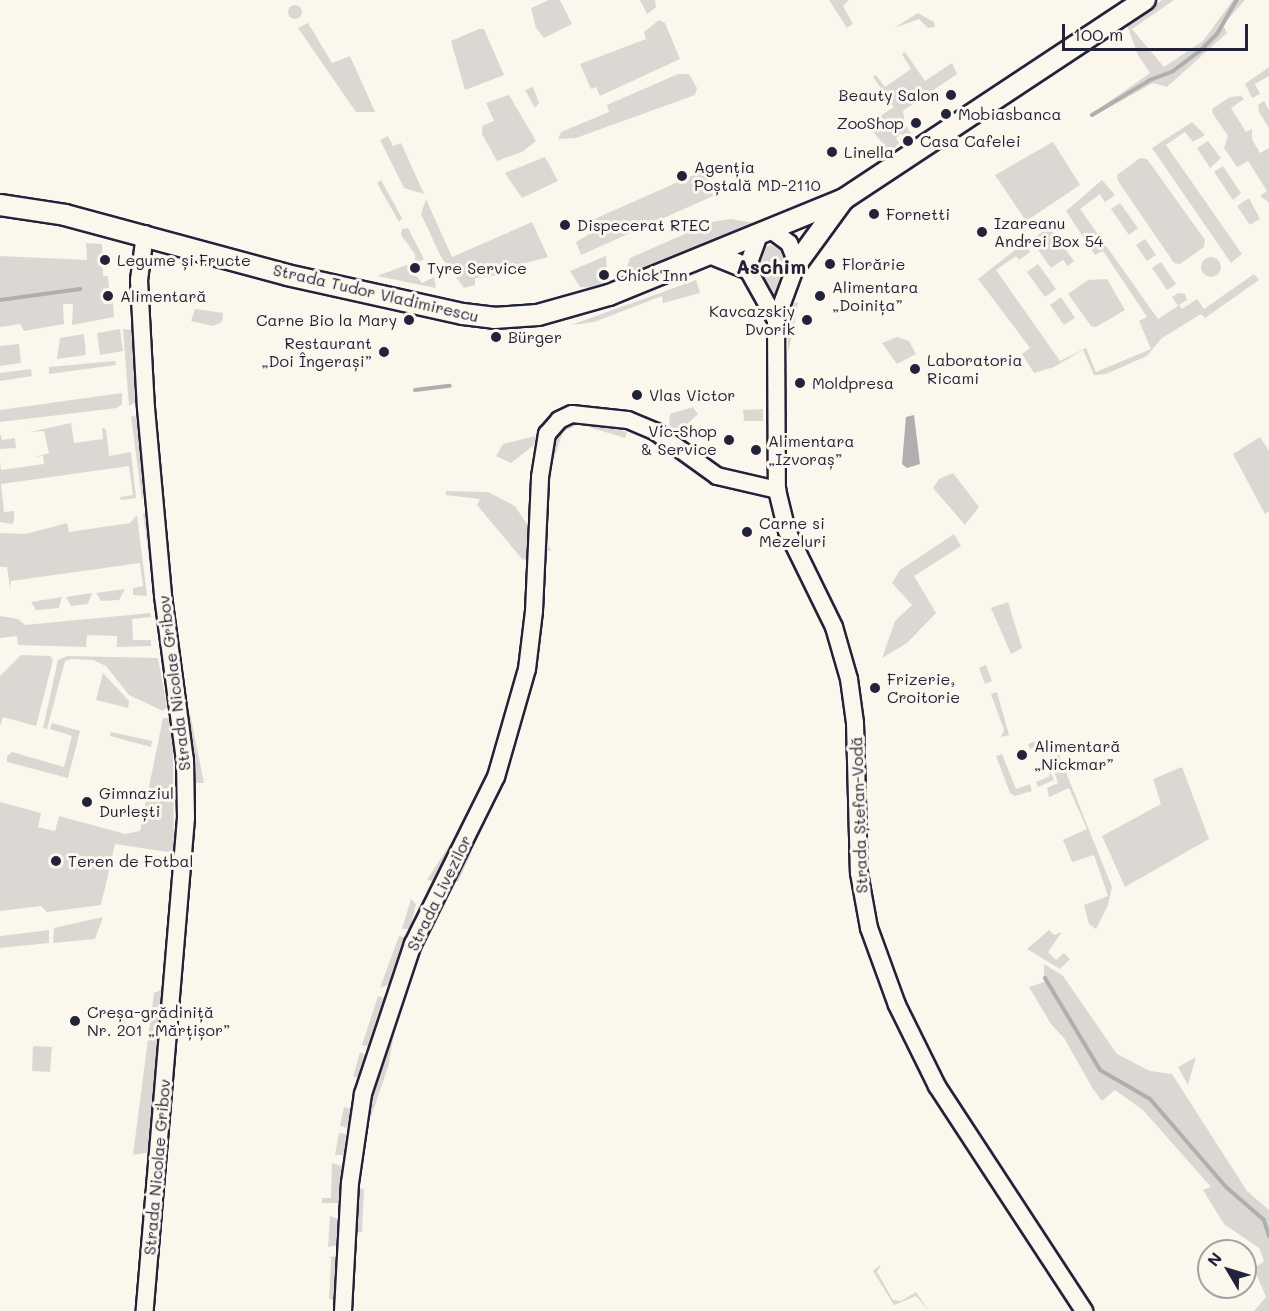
<!DOCTYPE html>
<meta charset="utf-8">
<style>
body{margin:0}
#map{position:relative;width:1269px;height:1311px;overflow:hidden;background:#fbf7ec;font-family:Mali,sans-serif}
div>[style]{position:absolute}
.green>*{inset:0;background:#dbd8d3}
.round{border-radius:50%}
.water>*{inset:0;background:#b1aeb0}
.stream>*{height:4px;margin:-2px;padding:0 2px;transform-origin:2px;border-radius:2px;background:#b1aeb0}
.roads{filter:drop-shadow(2px 0 #22223b) drop-shadow(-2px 0 #22223b) drop-shadow(0 2px #22223b) drop-shadow(0 -2px #22223b)}
.minor>*{height:16px;margin:-8px;padding:0 8px;transform-origin:8px;border-radius:8px;background:#fbf7ec}
.major>*{height:20px;margin:-10px;padding:0 10px;transform-origin:10px;border-radius:10px;background:#fbf7ec}
.dots>*{width:16px;height:16px;translate:-50% -50%;box-sizing:border-box;border:3px solid #fbf7ec;border-radius:50%}
span{translate:-50% -50%;white-space:nowrap;text-align:center;line-height:1.15;-webkit-text-stroke:6px #fbf7ec;paint-order:stroke}
.poi-label{font-size:16px;color:#22223b}
.right{translate:-100% -50%;text-align:right}
.left{translate:0 -50%;text-align:left}
.street-label{font-size:16px;color:#22223b}
.quarter-label{font-size:20px;color:#22223b;font-weight:700}
.north{position:absolute;left:1197px;top:1239px;width:60px;height:60px;box-sizing:border-box;background:#fbf7ec;border:2px solid #a4a2a5;border-radius:50%;rotate:308deg;font-size:16px;font-weight:700;line-height:24px;text-align:center;color:#22223b}
.north::after{content:'';display:block;margin:auto;width:21px;height:27px;background:#22223b;clip-path:polygon(50% 0,100% 100%,50% 72%,0 100%)}
.scale{position:absolute;left:1062px;top:24px;width:186px;height:27px;box-sizing:border-box;border:3px solid #22223b;border-top:0;padding-left:8px;font-size:18px;line-height:21px;white-space:nowrap;color:#22223b;-webkit-text-stroke:4px #fbf7ec;paint-order:stroke}
</style>
<div id="map">
<div class="green">
<div style="clip-path:polygon(549px 0,560px 0,572px 24px,544px 38px,536px 28px,531px 8px)"></div>
<div style="clip-path:polygon(640px 0,655px 0,656px 7px,647px 14px)"></div>
<div style="clip-path:polygon(829px 0,849px 0,843px 6px,853px 24px,847px 28px)"></div>
<div style="clip-path:polygon(1162px 0,1174px 0,1132px 29px,1164px 67px,1203px 41px,1233px 0,1245px 0,1223px 25px,1227px 33px,1167px 87px,1153px 83px,1092px 117px,1090px 115px,1150px 73px,1138px 55px,1127px 25px)"></div>
<div class="round" style="left:288px;top:5px;width:14px;height:14px"></div>
<div style="clip-path:polygon(918px 13px,934px 22px,935px 27px,928px 28px,919px 19px,894px 28px)"></div>
<div style="clip-path:polygon(659px 20px,665px 23px,680px 59px,600px 96px,596px 87px,591px 89px,580px 64px,646px 39px,644px 32px)"></div>
<div style="clip-path:polygon(308px 23px,332px 63px,350px 56px,375px 112px,356px 112px,298px 28px)"></div>
<div style="clip-path:polygon(479px 29px,484px 29px,504px 75px,465px 90px,451px 41px)"></div>
<div style="clip-path:polygon(905px 52px,925px 81px,952px 63px,957px 74px,903px 111px,905px 124px,914px 138px,905px 140px,901px 133px,896px 138px,899px 143px,893px 150px,878px 161px,873px 150px,876px 147px,880px 152px,886px 147px,867px 125px,894px 107px,873px 77px,876px 75px,885px 87px,911px 69px,902px 54px)"></div>
<div style="clip-path:polygon(1269px 67px,1269px 76px,1255px 84px,1260px 94px,1252px 98px,1245px 84px)"></div>
<div style="clip-path:polygon(678px 74px,689px 74px,697px 88px,695px 95px,576px 138px,558px 139px,561px 132px,609px 112px,607px 105px)"></div>
<div style="clip-path:polygon(533px 87px,539px 103px,535px 108px,525px 90px)"></div>
<div style="clip-path:polygon(509px 95px,536px 141px,522px 152px,497px 161px,482px 134px,482px 126px,494px 121px,486px 103px)"></div>
<div style="clip-path:polygon(1241px 96px,1244px 99px,1231px 108px,1246px 132px,1252px 129px,1252px 139px,1260px 153px,1269px 148px,1269px 203px,1260px 196px,1267px 191px,1248px 161px,1237px 167px,1224px 148px,1228px 136px,1213px 114px,1212px 109px,1230px 97px)"></div>
<div style="clip-path:polygon(1264px 101px,1269px 110px,1269px 128px,1259px 112px,1258px 105px)"></div>
<div style="clip-path:polygon(1192px 122px,1205px 135px,1193px 142px,1185px 132px,1166px 145px,1242px 254px,1231px 263px,1152px 148px)"></div>
<div style="clip-path:polygon(388px 136px,393px 146px,401px 143px,424px 194px,404px 188px,380px 140px)"></div>
<div style="clip-path:polygon(1208px 141px,1221px 158px,1210px 168px,1197px 148px)"></div>
<div style="clip-path:polygon(1053px 142px,1080px 185px,1026px 221px,995px 175px)"></div>
<div style="clip-path:polygon(545px 157px,558px 181px,522px 198px,505px 173px)"></div>
<div style="clip-path:polygon(1140px 158px,1147px 159px,1205px 240px,1204px 247px,1180px 264px,1174px 263px,1118px 181px,1117px 175px)"></div>
<div style="clip-path:polygon(1223px 166px,1241px 193px,1233px 200px,1214px 172px)"></div>
<div style="clip-path:polygon(705px 170px,713px 196px,581px 255px,576px 242px,593px 232px,590px 221px)"></div>
<div style="clip-path:polygon(381px 180px,402px 218px,399px 222px,377px 183px)"></div>
<div style="clip-path:polygon(1102px 180px,1115px 195px,1105px 202px,1100px 194px,1080px 209px,1158px 319px,1178px 306px,1172px 297px,1178px 293px,1185px 294px,1187px 300px,1179px 305px,1182px 309px,1197px 299px,1204px 309px,1254px 274px,1259px 280px,1205px 318px,1201px 314px,1162px 338px,1147px 356px,1106px 374px,1094px 375px,1083px 350px,1054px 367px,1034px 373px,1022px 354px,1030px 348px,978px 279px,1024px 243px,1030px 252px,1019px 260px,1016px 256px,996px 270px,1060px 361px,1086px 348px,1096px 372px,1151px 349px,1139px 321px,1147px 317px,1103px 251px,1095px 255px,1066px 211px)"></div>
<div style="clip-path:polygon(1249px 198px,1260px 219px,1250px 225px,1237px 206px)"></div>
<div style="clip-path:polygon(426px 199px,452px 257px,532px 222px,548px 257px,507px 268px,508px 274px,475px 278px,475px 285px,464px 288px,441px 257px,421px 214px)"></div>
<div style="clip-path:polygon(1120px 203px,1138px 228px,1129px 235px,1111px 209px)"></div>
<div style="clip-path:polygon(731px 219px,754px 223px,631px 274px,626px 269px,630px 258px,712px 222px)"></div>
<div style="clip-path:polygon(1049px 227px,1074px 261px,1068px 266px,1063px 260px,1051px 268px,1031px 240px)"></div>
<div style="clip-path:polygon(408px 228px,424px 259px,410px 268px,422px 283px,434px 277px,436px 288px,377px 276px,415px 262px,415px 254px,401px 235px,402px 229px)"></div>
<div style="clip-path:polygon(1145px 239px,1156px 255px,1147px 261px,1136px 245px)"></div>
<div style="clip-path:polygon(86px 243px,102px 244px,103px 276px,108px 276px,109px 288px,103px 289px,104px 304px,113px 303px,114px 317px,72px 325px,73px 304px,63px 304px,64px 324px,24px 331px,20px 324px,0 327px,0 256px,87px 260px)"></div>
<div style="clip-path:polygon(771px 245px,783px 251px,788px 262px,779px 293px,770px 295px,755px 266px,762px 248px)"></div>
<div style="clip-path:polygon(606px 256px,607px 282px,591px 288px,580px 287px,570px 271px)"></div>
<div class="round" style="left:1201px;top:257px;width:20px;height:20px"></div>
<div style="clip-path:polygon(1161px 262px,1176px 284px,1167px 290px,1152px 268px)"></div>
<div style="clip-path:polygon(1038px 264px,1056px 289px,1045px 297px,1027px 272px)"></div>
<div style="clip-path:polygon(1107px 279px,1125px 310px,1096px 327px,1091px 326px,1068px 294px,1088px 280px)"></div>
<div style="clip-path:polygon(696px 280px,700px 293px,663px 303px,662px 296px,594px 322px,571px 325px)"></div>
<div style="clip-path:polygon(1061px 297px,1075px 318px,1064px 325px,1050px 305px)"></div>
<div style="clip-path:polygon(798px 302px,794px 326px,788px 353px,787px 323px,791px 304px)"></div>
<div style="clip-path:polygon(195px 309px,223px 313px,222px 322px,213px 326px,191px 321px)"></div>
<div style="clip-path:polygon(120px 329px,123px 351px,100px 355px,97px 333px)"></div>
<div style="clip-path:polygon(123px 329px,134px 330px,139px 400px,129px 406px)"></div>
<div style="clip-path:polygon(84px 334px,86px 355px,57px 359px,60px 338px)"></div>
<div style="clip-path:polygon(897px 337px,909px 341px,916px 354px,897px 364px,882px 343px)"></div>
<div style="clip-path:polygon(19px 344px,21px 363px,0 366px,0 346px)"></div>
<div style="clip-path:polygon(115px 361px,116px 365px,49px 374px,49px 367px)"></div>
<div style="clip-path:polygon(31px 369px,32px 376px,0 381px,0 373px)"></div>
<div style="clip-path:polygon(122px 393px,122px 404px,117px 408px,0 422px,0 410px)"></div>
<div style="clip-path:polygon(693px 407px,698px 414px,683px 428px,683px 443px,669px 425px,670px 414px)"></div>
<div style="clip-path:polygon(763px 409px,763px 421px,744px 421px,743px 410px)"></div>
<div style="clip-path:polygon(131px 416px,139px 417px,145px 492px,148px 492px,142px 500px)"></div>
<div style="clip-path:polygon(584px 420px,627px 432px,625px 438px,579px 424px,563px 432px,551px 467px,547px 542px,551px 551px,541px 550px,551px 450px,556px 432px)"></div>
<div style="clip-path:polygon(71px 423px,74px 443px,103px 439px,102px 428px,106px 429px,109px 456px,131px 452px,136px 498px,121px 500px,120px 497px,133px 495px,129px 466px,1px 484px,4px 512px,14px 511px,14px 520px,13px 524px,0 522px,0 461px,1px 470px,44px 464px,43px 456px,35px 457px,49px 453px,44px 431px,30px 432px)"></div>
<div style="clip-path:polygon(0 433px,2px 440px,15px 438px,16px 448px,0 449px)"></div>
<div style="clip-path:polygon(536px 436px,534px 445px,511px 463px,496px 456px,503px 444px)"></div>
<div style="clip-path:polygon(1260px 437px,1269px 451px,1269px 511px,1265px 514px,1233px 454px)"></div>
<div style="clip-path:polygon(953px 473px,979px 507px,965px 525px,933px 488px,939px 479px)"></div>
<div style="clip-path:polygon(446px 491px,488px 492px,515px 506px,530px 529px,530px 561px,522px 559px,477px 505px,480px 499px,446px 495px)"></div>
<div style="clip-path:polygon(143px 513px,151px 517px,157px 583px,153px 590px)"></div>
<div style="clip-path:polygon(137px 515px,147px 596px,133px 595px,133px 588px,143px 586px,140px 563px,11px 581px,10px 589px,7px 567px,0 567px,0 533px,26px 534px,67px 523px,69px 532px,130px 523px)"></div>
<div style="clip-path:polygon(954px 534px,961px 546px,914px 576px,936px 613px,907px 643px,882px 658px,895px 621px,912px 605px,892px 583px,900px 570px)"></div>
<div style="clip-path:polygon(125px 589px,119px 600px,101px 601px,96px 593px)"></div>
<div style="clip-path:polygon(92px 593px,88px 604px,71px 606px,66px 597px)"></div>
<div style="clip-path:polygon(62px 597px,59px 608px,36px 610px,31px 602px)"></div>
<div style="clip-path:polygon(1008px 602px,1022px 648px,1011px 654px,991px 608px)"></div>
<div style="clip-path:polygon(150px 613px,151px 617px,132px 619px,133px 640px,151px 640px,151px 646px,117px 647px,117px 636px,87px 635px,86px 647px,18px 645px,17px 636px,0 638px,0 616px,18px 619px,25px 625px)"></div>
<div style="clip-path:polygon(21px 655px,50px 656px,53px 660px,36px 726px,3px 717px,0 726px,0 676px)"></div>
<div style="clip-path:polygon(68px 656px,158px 658px,167px 707px,163px 711px,129px 695px,106px 666px,93px 660px,71px 659px,65px 661px,47px 729px,43px 728px,58px 660px)"></div>
<div style="clip-path:polygon(986px 665px,992px 681px,985px 684px,979px 668px)"></div>
<div style="clip-path:polygon(103px 673px,129px 701px,128px 708px,96px 700px)"></div>
<div style="clip-path:polygon(997px 692px,1009px 735px,1001px 737px,1004px 730px,991px 694px)"></div>
<div style="clip-path:polygon(190px 713px,204px 783px,193px 783px,187px 722px)"></div>
<div style="clip-path:polygon(163px 718px,169px 718px,173px 751px,174px 853px,115px 844px,101px 905px,47px 912px,41px 906px,0 911px,0 802px,41px 813px,38px 827px,55px 831px,59px 816px,125px 834px,140px 831px)"></div>
<div style="clip-path:polygon(52px 723px,80px 731px,68px 778px,7px 762px,7px 756px,12px 752px,64px 767px,72px 736px,50px 729px)"></div>
<div style="clip-path:polygon(111px 732px,152px 741px,151px 747px,110px 736px)"></div>
<div style="clip-path:polygon(1038px 740px,1054px 780px,1038px 787px,1036px 782px,1050px 776px,1038px 746px,1030px 749px,1028px 744px)"></div>
<div style="clip-path:polygon(1002px 754px,1016px 789px,1030px 784px,1032px 791px,1015px 796px,1010px 793px,996px 756px)"></div>
<div style="clip-path:polygon(1059px 755px,1112px 887px,1108px 905px,1096px 929px,1089px 924px,1084px 905px,1108px 896px,1094px 855px,1072px 862px,1063px 840px,1087px 829px,1069px 788px,1049px 797px,1047px 788px,1058px 783px,1050px 759px)"></div>
<div style="clip-path:polygon(1182px 767px,1209px 839px,1125px 887px,1102px 836px,1161px 804px,1153px 779px)"></div>
<div style="clip-path:polygon(450px 844px,454px 848px,434px 881px,427px 880px)"></div>
<div style="clip-path:polygon(468px 849px,472px 851px,458px 882px,453px 879px)"></div>
<div style="clip-path:polygon(411px 899px,416px 904px,410px 929px,402px 929px)"></div>
<div style="clip-path:polygon(103px 917px,95px 939px,53px 943px,54px 928px)"></div>
<div style="clip-path:polygon(49px 930px,49px 943px,0 948px,0 936px)"></div>
<div style="clip-path:polygon(1049px 930px,1054px 935px,1062px 932px,1048px 952px,1056px 960px,1064px 953px,1070px 959px,1060px 969px,1027px 949px)"></div>
<div style="clip-path:polygon(399px 936px,407px 938px,392px 983px,380px 988px)"></div>
<div style="clip-path:polygon(1044px 964px,1063px 976px,1117px 1054px,1150px 1071px,1172px 1074px,1247px 1191px,1269px 1210px,1269px 1311px,1254px 1311px,1266px 1297px,1254px 1269px,1264px 1261px,1259px 1248px,1224px 1224px,1203px 1190px,1211px 1187px,1143px 1110px,1115px 1090px,1102px 1101px,1093px 1089px,1064px 1038px,1051px 1024px,1029px 987px,1044px 982px)"></div>
<div style="clip-path:polygon(165px 988px,150px 1152px,133px 1155px,154px 993px)"></div>
<div style="clip-path:polygon(378px 996px,385px 998px,370px 1047px,362px 1045px)"></div>
<div style="clip-path:polygon(399px 1008px,388px 1067px,371px 1117px,365px 1115px,395px 1011px)"></div>
<div style="clip-path:polygon(33px 1046px,52px 1047px,50px 1072px,32px 1071px)"></div>
<div style="clip-path:polygon(360px 1052px,366px 1055px,359px 1077px,353px 1077px)"></div>
<div style="clip-path:polygon(1196px 1057px,1188px 1085px,1178px 1067px)"></div>
<div style="clip-path:polygon(344px 1107px,351px 1109px,348px 1128px,340px 1126px)"></div>
<div style="clip-path:polygon(339px 1133px,346px 1134px,344px 1155px,335px 1155px)"></div>
<div style="clip-path:polygon(332px 1163px,345px 1167px,342px 1203px,322px 1203px,322px 1198px,331px 1198px)"></div>
<div style="clip-path:polygon(357px 1188px,364px 1189px,362px 1232px,354px 1232px)"></div>
<div style="clip-path:polygon(330px 1216px,341px 1220px,339px 1245px,328px 1247px)"></div>
<div style="clip-path:polygon(339px 1256px,336px 1300px,329px 1299px,331px 1258px,328px 1257px)"></div>
<div style="clip-path:polygon(881px 1264px,877px 1272px,893px 1300px,901px 1301px,916px 1292px,929px 1311px,916px 1296px,894px 1305px,873px 1271px)"></div>
</div>
<div class="water">
<div style="clip-path:polygon(914px 415px,920px 464px,907px 468px,902px 464px,906px 417px)"></div>
</div>
<div class="stream">
<div style="left:1092px;top:115px;width:68px;rotate:-31.1deg"></div>
<div style="left:1150px;top:80px;width:25px;rotate:-21deg"></div>
<div style="left:1173px;top:71px;width:34px;rotate:-37deg"></div>
<div style="left:1200px;top:51px;width:24px;rotate:-45deg"></div>
<div style="left:1217px;top:34px;width:39px;rotate:-60deg"></div>
<div style="left:0;top:300px;width:81px;rotate:-7.8deg"></div>
<div style="left:415px;top:390px;width:35px;rotate:-7deg"></div>
<div style="left:1045px;top:978px;width:107px;rotate:59.1deg"></div>
<div style="left:1100px;top:1070px;width:58px;rotate:30.1deg"></div>
<div style="left:1150px;top:1099px;width:116px;rotate:49.2deg"></div>
<div style="left:1226px;top:1187px;width:50px;rotate:41deg"></div>
<div style="left:1264px;top:1220px;width:17px;rotate:73deg"></div>
</div>
<div class="roads">
<div class="minor">
<div style="left:771px;top:230px;width:22px;rotate:36deg"></div>
<div style="left:789px;top:243px;width:22px;rotate:68deg"></div>
<div style="left:797px;top:263px;width:61px;rotate:110.2deg"></div>
<div style="left:776px;top:320px;width:170px;rotate:89.7deg"></div>
<div style="left:777px;top:490px;width:42px;rotate:76.3deg"></div>
<div style="left:787px;top:531px;width:107px;rotate:63.9deg"></div>
<div style="left:834px;top:627px;width:54px;rotate:73.9deg"></div>
<div style="left:849px;top:679px;width:44px;rotate:82.2deg"></div>
<div style="left:855px;top:723px;width:150px;rotate:88.5deg"></div>
<div style="left:859px;top:873px;width:56px;rotate:79.7deg"></div>
<div style="left:869px;top:928px;width:82px;rotate:70deg"></div>
<div style="left:897px;top:1005px;width:90px;rotate:63.7deg"></div>
<div style="left:937px;top:1086px;width:269px;rotate:56.8deg"></div>
<div style="left:145px;top:234px;width:46px;rotate:97.4deg"></div>
<div style="left:139px;top:280px;width:128px;rotate:86.9deg"></div>
<div style="left:146px;top:408px;width:189px;rotate:84.8deg"></div>
<div style="left:163px;top:596px;width:165px;rotate:82.4deg"></div>
<div style="left:185px;top:760px;width:58px;rotate:89deg"></div>
<div style="left:186px;top:818px;width:495px;rotate:94.8deg"></div>
<div style="left:759px;top:235px;width:35px;rotate:110deg"></div>
<div style="left:747px;top:268px;width:60px;rotate:60.9deg"></div>
<div style="left:343px;top:1311px;width:128px;rotate:-86.9deg"></div>
<div style="left:350px;top:1183px;width:90px;rotate:-81.7deg"></div>
<div style="left:363px;top:1094px;width:158px;rotate:-71.6deg"></div>
<div style="left:413px;top:944px;width:186px;rotate:-63.6deg"></div>
<div style="left:496px;top:777px;width:112px;rotate:-74deg"></div>
<div style="left:527px;top:669px;width:58px;rotate:-83.1deg"></div>
<div style="left:534px;top:611px;width:134px;rotate:-87.4deg"></div>
<div style="left:540px;top:477px;width:44px;rotate:-80.8deg"></div>
<div style="left:547px;top:434px;width:18px;rotate:-49deg"></div>
<div style="left:559px;top:420px;width:14px;rotate:-25deg"></div>
<div style="left:572px;top:414px;width:56px;rotate:6.1deg"></div>
<div style="left:628px;top:420px;width:30px;rotate:23deg"></div>
<div style="left:656px;top:432px;width:75px;rotate:35.8deg"></div>
<div style="left:717px;top:476px;width:62px;rotate:13.1deg"></div>
</div>
<div class="major">
<div style="left:0;top:205px;width:66px;rotate:8.7deg"></div>
<div style="left:65px;top:215px;width:230px;rotate:15.1deg"></div>
<div style="left:287px;top:275px;width:180px;rotate:12.5deg"></div>
<div style="left:463px;top:314px;width:31px;rotate:7deg"></div>
<div style="left:494px;top:318px;width:44px;rotate:-3.9deg"></div>
<div style="left:538px;top:315px;width:74px;rotate:-15.7deg"></div>
<div style="left:609px;top:295px;width:254px;rotate:-22.2deg"></div>
<div style="left:844px;top:199px;width:361px;rotate:-33.5deg"></div>
<div style="left:712px;top:254px;width:38px;rotate:22deg"></div>
<div style="left:797px;top:263px;width:78px;rotate:-53.9deg"></div>
</div>
</div>
<div class="dots">
<div style="left:951px;top:95px;background:#22223b"></div>
<div style="left:946px;top:114px;background:#22223b"></div>
<div style="left:916px;top:123px;background:#22223b"></div>
<div style="left:908px;top:141px;background:#22223b"></div>
<div style="left:832px;top:152px;background:#22223b"></div>
<div style="left:682px;top:176px;background:#22223b"></div>
<div style="left:874px;top:214px;background:#22223b"></div>
<div style="left:565px;top:225px;background:#22223b"></div>
<div style="left:982px;top:232px;background:#22223b"></div>
<div style="left:105px;top:260px;background:#22223b"></div>
<div style="left:830px;top:264px;background:#22223b"></div>
<div style="left:415px;top:268px;background:#22223b"></div>
<div style="left:604px;top:275px;background:#22223b"></div>
<div style="left:108px;top:296px;background:#22223b"></div>
<div style="left:820px;top:296px;background:#22223b"></div>
<div style="left:409px;top:320px;background:#22223b"></div>
<div style="left:807px;top:320px;background:#22223b"></div>
<div style="left:496px;top:337px;background:#22223b"></div>
<div style="left:384px;top:352px;background:#22223b"></div>
<div style="left:915px;top:369px;background:#22223b"></div>
<div style="left:800px;top:383px;background:#22223b"></div>
<div style="left:637px;top:395px;background:#22223b"></div>
<div style="left:729px;top:440px;background:#22223b"></div>
<div style="left:756px;top:450px;background:#22223b"></div>
<div style="left:747px;top:532px;background:#22223b"></div>
<div style="left:875px;top:688px;background:#22223b"></div>
<div style="left:1022px;top:755px;background:#22223b"></div>
<div style="left:87px;top:802px;background:#22223b"></div>
<div style="left:56px;top:861px;background:#22223b"></div>
<div style="left:75px;top:1021px;background:#22223b"></div>
</div>
<div class="poi-label">
<span class="right" style="left:939px;top:95px">Beauty Salon</span>
<span class="left" style="left:958px;top:114px">Mobiasbanca</span>
<span class="right" style="left:904px;top:123px">ZooShop</span>
<span class="left" style="left:920px;top:141px">Casa Cafelei</span>
<span class="left" style="left:844px;top:152px">Linella</span>
<span class="left" style="left:694px;top:176px">Agenția<br>Poștală MD-2110</span>
<span class="left" style="left:886px;top:214px">Fornetti</span>
<span class="left" style="left:994px;top:232px">Izareanu<br>Andrei Box 54</span>
<span class="left" style="left:577px;top:225px">Dispecerat RTEC</span>
<span class="left" style="left:117px;top:260px">Legume și Fructe</span>
<span class="left" style="left:842px;top:264px">Florărie</span>
<span class="left" style="left:427px;top:268px">Tyre Service</span>
<span class="left" style="left:616px;top:275px">Chick'Inn</span>
<span class="left" style="left:832px;top:296px">Alimentara<br>„Doinița”</span>
<span class="left" style="left:120px;top:296px">Alimentară</span>
<span class="right" style="left:795px;top:320px">Kavcazskiy<br>Dvorik</span>
<span class="right" style="left:397px;top:320px">Carne Bio la Mary</span>
<span class="left" style="left:508px;top:337px">Bürger</span>
<span class="right" style="left:372px;top:352px">Restaurant<br>„Doi Îngerași”</span>
<span class="left" style="left:927px;top:369px">Laboratoria<br>Ricami</span>
<span class="left" style="left:812px;top:383px">Moldpresa</span>
<span class="left" style="left:649px;top:395px">Vlas Victor</span>
<span class="right" style="left:717px;top:440px">Vic-Shop<br>&amp; Service</span>
<span class="left" style="left:768px;top:450px">Alimentara<br>„Izvoraș”</span>
<span class="left" style="left:759px;top:532px">Carne si<br>Mezeluri</span>
<span class="left" style="left:887px;top:688px">Frizerie,<br>Croitorie</span>
<span class="left" style="left:1034px;top:755px">Alimentară<br>„Nickmar”</span>
<span class="left" style="left:99px;top:802px">Gimnaziul<br>Durlești</span>
<span class="left" style="left:68px;top:861px">Teren de Fotbal</span>
<span class="left" style="left:87px;top:1021px">Creșa-grădiniță<br>Nr. 201 „Mărțișor”</span>
</div>
<div class="street-label">
<span style="left:376px;top:293px;rotate:13deg">Strada Tudor Vladimirescu</span>
<span style="left:174px;top:683px;rotate:-97deg">Strada Nicolae Gribov</span>
<span style="left:859px;top:815px;rotate:-92deg">Strada Ștefan-Vodă</span>
<span style="left:439px;top:893px;rotate:-64deg">Strada Livezilor</span>
<span style="left:157px;top:1167px;rotate:-85deg">Strada Nicolae Gribov</span>
</div>
<div class="quarter-label">
<span style="left:771px;top:266px">Aschim</span>
</div>
<div class="north">N</div>
<div class="scale">100 m</div>
</div>
